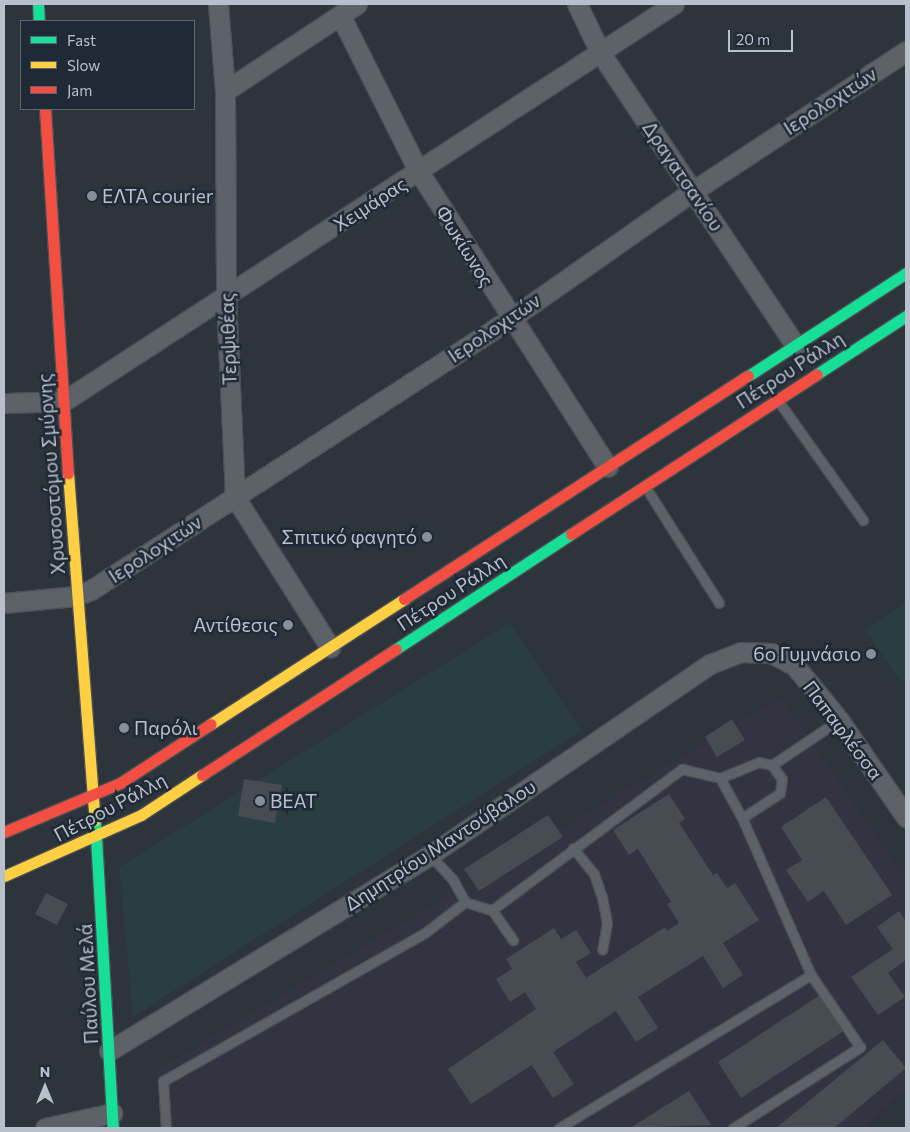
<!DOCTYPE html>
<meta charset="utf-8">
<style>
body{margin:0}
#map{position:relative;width:910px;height:1132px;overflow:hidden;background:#2d343b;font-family:Commissioner,sans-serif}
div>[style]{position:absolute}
.medical>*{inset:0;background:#343341}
.green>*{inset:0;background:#2a3e41}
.building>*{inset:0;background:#464c52}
.roads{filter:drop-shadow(1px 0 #4b5055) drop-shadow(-1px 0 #4b5055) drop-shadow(0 1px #4b5055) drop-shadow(0 -1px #4b5055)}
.lane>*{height:9px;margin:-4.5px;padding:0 4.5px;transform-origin:4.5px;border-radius:4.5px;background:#5d6269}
.street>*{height:19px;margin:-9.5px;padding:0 9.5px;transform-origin:9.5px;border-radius:9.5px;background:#5d6269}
.fast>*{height:11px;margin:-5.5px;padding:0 5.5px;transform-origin:5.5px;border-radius:5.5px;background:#16e098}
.slow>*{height:11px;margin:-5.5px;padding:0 5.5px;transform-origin:5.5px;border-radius:5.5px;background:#ffcf43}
.jam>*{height:11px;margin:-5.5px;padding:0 5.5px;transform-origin:5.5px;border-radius:5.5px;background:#f24e42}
.dots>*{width:14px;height:14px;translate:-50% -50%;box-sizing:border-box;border:2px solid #202a36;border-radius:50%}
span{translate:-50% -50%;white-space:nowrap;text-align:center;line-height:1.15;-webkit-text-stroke:5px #202a36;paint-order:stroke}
.street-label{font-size:19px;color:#b8c0cb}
.poi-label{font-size:19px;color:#b8c0cb}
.left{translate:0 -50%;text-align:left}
.right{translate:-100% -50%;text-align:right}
.frame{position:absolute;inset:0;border:5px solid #b8c0cb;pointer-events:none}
.legend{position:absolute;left:20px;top:20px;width:175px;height:90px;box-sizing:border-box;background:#202a36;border:1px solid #5d6672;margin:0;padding:6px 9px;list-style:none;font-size:15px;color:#b8c0cb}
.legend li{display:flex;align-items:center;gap:10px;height:25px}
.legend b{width:25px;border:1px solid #5d6672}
.north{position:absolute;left:20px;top:1062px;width:50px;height:50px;-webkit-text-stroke:4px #202a36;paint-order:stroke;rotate:0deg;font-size:14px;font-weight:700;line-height:20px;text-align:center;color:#b8c0cb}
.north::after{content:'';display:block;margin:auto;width:18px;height:22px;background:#b8c0cb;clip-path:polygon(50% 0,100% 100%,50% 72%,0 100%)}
.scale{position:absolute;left:728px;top:30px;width:65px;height:22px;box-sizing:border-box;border:2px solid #b8c0cb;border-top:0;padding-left:6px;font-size:15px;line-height:18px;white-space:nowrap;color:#b8c0cb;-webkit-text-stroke:4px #202a36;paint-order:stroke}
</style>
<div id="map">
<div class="medical">
<div style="clip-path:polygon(781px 697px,906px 879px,906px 1088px,865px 1128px,160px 1128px,158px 1069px)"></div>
</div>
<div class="green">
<div style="clip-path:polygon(906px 602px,906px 678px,901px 682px,865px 630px)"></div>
<div style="clip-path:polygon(510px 623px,581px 731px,133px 1017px,119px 867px)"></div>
</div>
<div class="building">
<div style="clip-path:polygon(732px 719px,745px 740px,717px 757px,705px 737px)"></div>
<div style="clip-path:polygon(244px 779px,282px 785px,275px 823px,238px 816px)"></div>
<div style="clip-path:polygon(669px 794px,685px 819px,679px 823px,713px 875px,717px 873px,727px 888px,735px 883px,759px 920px,723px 943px,743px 975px,723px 988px,703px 956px,638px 997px,658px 1028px,636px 1042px,616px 1011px,553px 1052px,574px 1084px,553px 1098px,532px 1065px,471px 1104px,448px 1069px,536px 1009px,525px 992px,510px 1002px,496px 979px,512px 969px,506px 959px,554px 928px,561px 939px,576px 930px,591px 953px,576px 962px,586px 978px,665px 927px,667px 931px,679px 923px,667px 904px,671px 902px,638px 849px,629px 855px,613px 830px)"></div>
<div style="clip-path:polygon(826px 797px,892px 895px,846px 925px,824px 891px,808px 902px,786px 870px,802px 860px,781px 827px)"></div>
<div style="clip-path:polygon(548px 815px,563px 837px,479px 891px,464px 869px)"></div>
<div style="clip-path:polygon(46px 893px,68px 904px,57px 925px,35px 914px)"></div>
<div style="clip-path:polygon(899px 911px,906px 921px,906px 960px,888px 973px,905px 997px,878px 1015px,851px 977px,893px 949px,877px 927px)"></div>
<div style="clip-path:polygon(820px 995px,844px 1031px,741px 1098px,718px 1062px)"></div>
<div style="clip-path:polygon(883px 1040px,906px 1068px,834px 1128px,776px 1128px)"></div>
<div style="clip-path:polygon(689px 1091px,711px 1125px,630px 1128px)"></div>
</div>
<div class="roads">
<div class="lane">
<div style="left:779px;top:402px;width:145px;rotate:54.6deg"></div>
<div style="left:646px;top:488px;width:136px;rotate:57.6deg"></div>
<div style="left:720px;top:778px;width:42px;rotate:-22.3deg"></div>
<div style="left:759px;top:762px;width:13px;rotate:13deg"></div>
<div style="left:573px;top:848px;width:33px;rotate:51deg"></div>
<div style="left:594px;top:874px;width:24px;rotate:71deg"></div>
<div style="left:602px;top:897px;width:26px;rotate:79deg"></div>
<div style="left:607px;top:923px;width:27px;rotate:100deg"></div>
<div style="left:430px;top:855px;width:34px;rotate:47deg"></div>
<div style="left:453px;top:880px;width:25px;rotate:61deg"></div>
<div style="left:465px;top:902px;width:28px;rotate:17deg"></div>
<div style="left:492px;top:910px;width:237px;rotate:-36.6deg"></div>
<div style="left:682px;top:769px;width:39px;rotate:13deg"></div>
<div style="left:720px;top:778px;width:46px;rotate:61.2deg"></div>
<div style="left:492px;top:910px;width:37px;rotate:55deg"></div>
<div style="left:166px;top:1128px;width:47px;rotate:-93.7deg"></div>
<div style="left:163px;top:1081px;width:302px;rotate:-29.5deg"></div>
<div style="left:426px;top:932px;width:49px;rotate:-37.6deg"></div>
<div style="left:559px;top:1128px;width:295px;rotate:-31.3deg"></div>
<div style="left:733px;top:1128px;width:151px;rotate:-32.5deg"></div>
<div style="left:860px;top:1047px;width:87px;rotate:-124.2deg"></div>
<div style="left:811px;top:975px;width:171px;rotate:-113.7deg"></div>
<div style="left:742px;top:818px;width:45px;rotate:-33.3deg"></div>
<div style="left:780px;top:793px;width:14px;rotate:-82deg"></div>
<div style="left:782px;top:779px;width:17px;rotate:-126deg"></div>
<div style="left:772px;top:765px;width:81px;rotate:-33.9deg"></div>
</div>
<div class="street">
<div style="left:218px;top:4px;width:87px;rotate:85.4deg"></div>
<div style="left:225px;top:91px;width:207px;rotate:89.7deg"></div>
<div style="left:226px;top:298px;width:199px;rotate:87.4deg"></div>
<div style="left:235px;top:497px;width:178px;rotate:57.7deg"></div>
<div style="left:577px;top:4px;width:55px;rotate:64.4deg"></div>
<div style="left:601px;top:54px;width:350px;rotate:56.3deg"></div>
<div style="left:340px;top:15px;width:176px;rotate:63.3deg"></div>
<div style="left:419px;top:172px;width:350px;rotate:57.4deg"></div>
<div style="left:225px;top:91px;width:158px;rotate:-33.4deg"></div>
<div style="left:4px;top:403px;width:60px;rotate:-1.9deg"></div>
<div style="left:64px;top:401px;width:728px;rotate:-33.06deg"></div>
<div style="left:4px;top:603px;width:72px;rotate:-5.6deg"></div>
<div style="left:76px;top:596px;width:16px;rotate:-22deg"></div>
<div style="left:91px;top:590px;width:499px;rotate:-32.9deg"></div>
<div style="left:510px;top:319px;width:223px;rotate:-35deg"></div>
<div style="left:693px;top:191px;width:255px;rotate:-33.3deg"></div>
<div style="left:109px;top:1051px;width:376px;rotate:-31.4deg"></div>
<div style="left:430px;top:855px;width:339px;rotate:-34.3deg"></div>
<div style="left:710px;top:664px;width:33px;rotate:-21deg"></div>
<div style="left:741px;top:652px;width:30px;rotate:2deg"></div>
<div style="left:771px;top:653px;width:27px;rotate:28deg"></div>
<div style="left:795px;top:666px;width:70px;rotate:50.8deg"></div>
<div style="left:839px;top:720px;width:118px;rotate:55.4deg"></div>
<div style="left:45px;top:1128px;width:69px;rotate:-12.6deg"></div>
</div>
<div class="fast">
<div style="left:38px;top:4px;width:17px;rotate:87deg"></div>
<div style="left:817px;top:374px;width:106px;rotate:-33.1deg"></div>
<div style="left:748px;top:376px;width:189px;rotate:-33.1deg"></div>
<div style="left:396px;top:649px;width:209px;rotate:-33.3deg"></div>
<div style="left:95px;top:820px;width:309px;rotate:86.7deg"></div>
</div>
<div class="slow">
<div style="left:68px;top:473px;width:348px;rotate:85.6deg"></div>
<div style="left:211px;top:724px;width:230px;rotate:-32.9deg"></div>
<div style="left:4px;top:876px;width:150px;rotate:-24deg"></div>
<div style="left:141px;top:815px;width:73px;rotate:-33.3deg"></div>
</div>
<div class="jam">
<div style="left:45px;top:109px;width:365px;rotate:86.4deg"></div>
<div style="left:571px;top:534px;width:293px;rotate:-33deg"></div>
<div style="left:404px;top:599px;width:410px;rotate:-33deg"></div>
<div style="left:202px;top:775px;width:231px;rotate:-33deg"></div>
<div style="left:4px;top:832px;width:126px;rotate:-22.9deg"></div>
<div style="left:120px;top:783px;width:108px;rotate:-33deg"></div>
</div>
</div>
<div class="dots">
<div style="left:92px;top:196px;background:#878f99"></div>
<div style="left:427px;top:537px;background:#878f99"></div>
<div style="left:288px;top:625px;background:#878f99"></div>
<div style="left:871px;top:654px;background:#878f99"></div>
<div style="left:124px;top:728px;background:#878f99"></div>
<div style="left:260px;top:801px;background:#878f99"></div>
</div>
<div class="street-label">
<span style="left:830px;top:101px;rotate:-33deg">Ιερολοχιτών</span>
<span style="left:683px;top:176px;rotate:56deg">Δραγατσανίου</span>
<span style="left:370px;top:204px;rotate:-33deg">Χειμάρας</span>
<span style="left:465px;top:246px;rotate:58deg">Φωκίωνος</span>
<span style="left:494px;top:328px;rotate:-34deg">Ιερολοχιτών</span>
<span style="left:228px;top:339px;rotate:-92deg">Τερψιθέας</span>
<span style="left:790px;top:370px;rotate:-33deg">Πέτρου Ράλλη</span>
<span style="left:51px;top:474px;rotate:-94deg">Χρυσοστόμου Σμύρνης</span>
<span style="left:155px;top:549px;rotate:-33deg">Ιερολοχιτών</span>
<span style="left:451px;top:592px;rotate:-33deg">Πέτρου Ράλλη</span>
<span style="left:843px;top:730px;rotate:53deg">Παπαφλέσσα</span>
<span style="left:110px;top:807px;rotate:-28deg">Πέτρου Ράλλη</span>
<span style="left:440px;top:845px;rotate:-33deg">Δημητρίου Μαντούβαλου</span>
<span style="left:88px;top:984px;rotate:-93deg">Παύλου Μελά</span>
</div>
<div class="poi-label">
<span class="left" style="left:102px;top:196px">ΕΛΤΑ courier</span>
<span class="right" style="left:417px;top:537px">Σπιτικό φαγητό</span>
<span class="right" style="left:278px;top:625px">Αντίθεσις</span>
<span class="right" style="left:861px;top:654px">6ο Γυμνάσιο</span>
<span class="left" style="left:134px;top:728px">Παρόλι</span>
<span class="left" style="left:270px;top:801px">ΒΕΑΤ</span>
</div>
<div class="frame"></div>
<ul class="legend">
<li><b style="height:6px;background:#16e098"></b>Fast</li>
<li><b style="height:6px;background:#ffcf43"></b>Slow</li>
<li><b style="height:6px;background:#f24e42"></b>Jam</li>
</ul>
<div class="north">N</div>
<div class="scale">20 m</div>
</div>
